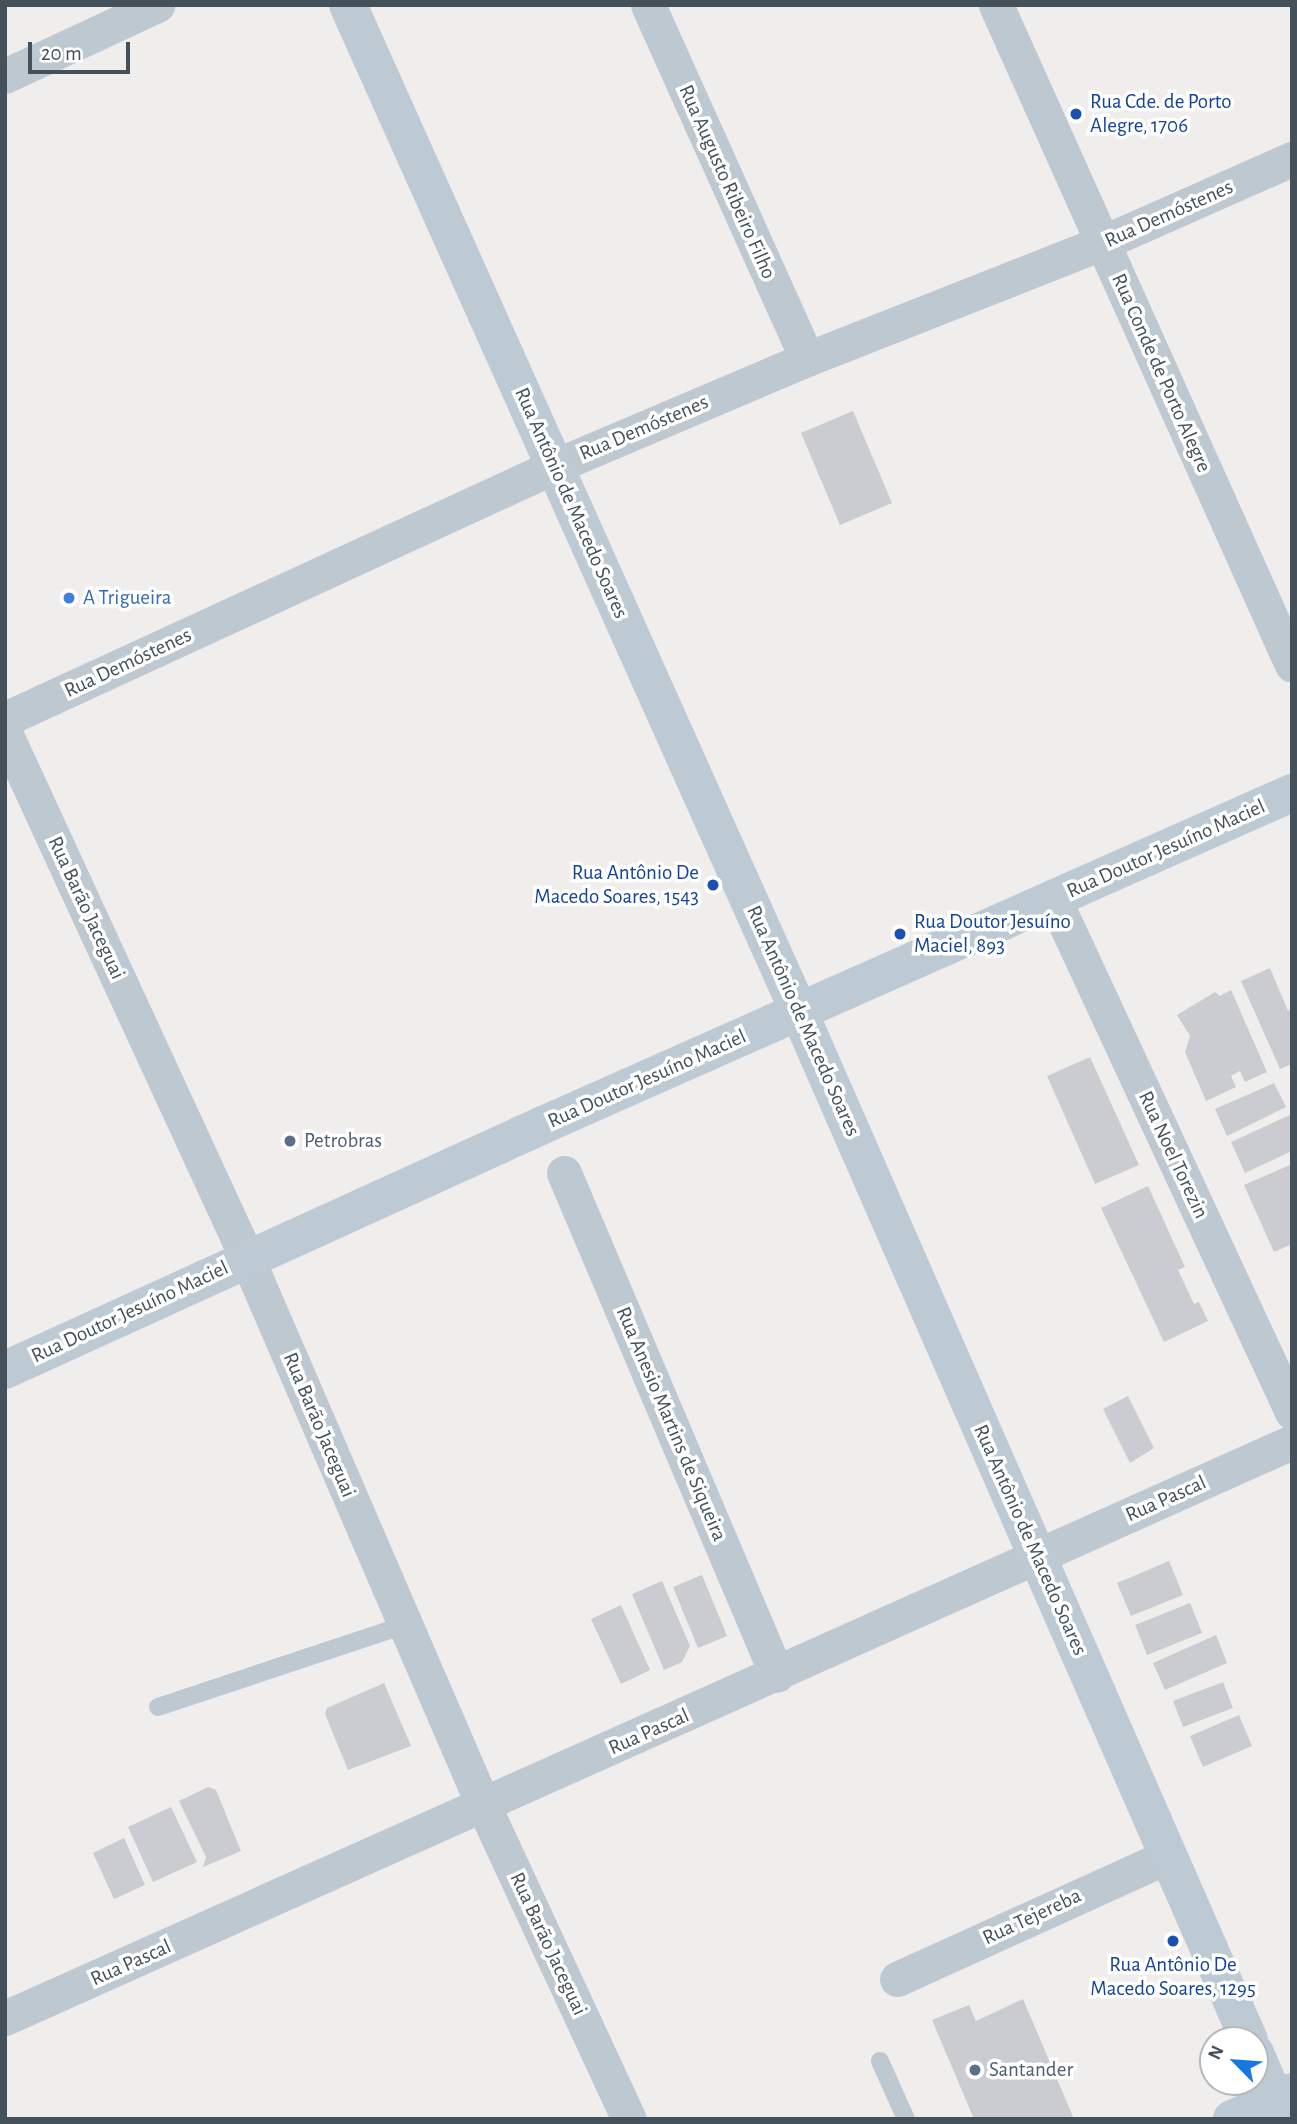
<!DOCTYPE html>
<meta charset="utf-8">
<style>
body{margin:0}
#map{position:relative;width:1297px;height:2124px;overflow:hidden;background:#f0eded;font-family:"Alegreya Sans",sans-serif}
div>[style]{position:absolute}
.building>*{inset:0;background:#caccd2}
.lane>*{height:18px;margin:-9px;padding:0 9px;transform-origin:9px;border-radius:9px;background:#bdc8d0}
.street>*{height:35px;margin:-17.5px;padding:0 17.5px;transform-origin:17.5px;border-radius:17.5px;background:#bdc8d0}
.secondary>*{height:38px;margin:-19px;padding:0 19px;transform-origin:19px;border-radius:19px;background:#bdcad4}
.dots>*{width:19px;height:19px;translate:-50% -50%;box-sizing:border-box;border:4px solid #fff;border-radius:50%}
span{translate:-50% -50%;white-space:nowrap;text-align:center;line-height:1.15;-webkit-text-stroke:7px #fff;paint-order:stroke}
.transit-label{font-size:21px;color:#164399}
.left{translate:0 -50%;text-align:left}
.right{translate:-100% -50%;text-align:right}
.street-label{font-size:21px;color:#45515a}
.shop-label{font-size:21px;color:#366cbe}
.service-label{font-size:21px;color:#4e5e75}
.frame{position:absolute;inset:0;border:7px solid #45515a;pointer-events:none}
.north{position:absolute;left:1199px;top:2026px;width:70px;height:70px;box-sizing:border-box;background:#fff;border:2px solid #b5b9bd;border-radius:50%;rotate:295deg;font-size:19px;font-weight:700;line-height:28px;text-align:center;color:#45515a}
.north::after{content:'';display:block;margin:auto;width:24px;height:32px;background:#1779df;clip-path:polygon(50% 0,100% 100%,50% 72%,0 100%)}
.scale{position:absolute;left:28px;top:42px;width:102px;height:32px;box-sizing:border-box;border:4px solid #45515a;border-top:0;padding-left:9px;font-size:21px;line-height:24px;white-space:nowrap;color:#45515a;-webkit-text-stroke:5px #fff;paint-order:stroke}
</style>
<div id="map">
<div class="building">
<div style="clip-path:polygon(853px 411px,892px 503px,840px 525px,801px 433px)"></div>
<div style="clip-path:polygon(1270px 968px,1288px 1011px,1292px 1009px,1292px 1064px,1280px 1069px,1241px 981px)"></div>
<div style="clip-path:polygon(1231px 990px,1267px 1072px,1245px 1082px,1240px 1071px,1231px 1076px,1236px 1087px,1206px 1101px,1185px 1052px,1190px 1036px,1177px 1015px,1215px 992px,1220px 996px)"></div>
<div style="clip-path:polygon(1090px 1057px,1139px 1165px,1095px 1184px,1047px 1076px)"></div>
<div style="clip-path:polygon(1274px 1083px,1286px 1107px,1227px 1136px,1215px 1109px)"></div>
<div style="clip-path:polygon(1292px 1114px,1292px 1151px,1245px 1173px,1231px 1142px)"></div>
<div style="clip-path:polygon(1292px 1164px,1292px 1244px,1274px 1252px,1244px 1185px)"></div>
<div style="clip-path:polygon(1148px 1186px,1185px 1267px,1178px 1270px,1194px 1304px,1199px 1302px,1208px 1321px,1164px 1342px,1101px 1208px)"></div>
<div style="clip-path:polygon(1128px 1396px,1154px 1448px,1130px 1463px,1103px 1409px)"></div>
<div style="clip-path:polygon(1169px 1561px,1183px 1595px,1131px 1616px,1117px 1583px)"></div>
<div style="clip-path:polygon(702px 1575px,727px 1636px,698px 1648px,673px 1587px)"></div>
<div style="clip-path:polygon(662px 1581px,690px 1646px,682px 1662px,664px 1670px,632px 1594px)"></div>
<div style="clip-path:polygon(1190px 1603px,1202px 1633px,1147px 1655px,1135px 1625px)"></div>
<div style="clip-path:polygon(621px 1605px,650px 1670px,621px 1684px,591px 1619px)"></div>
<div style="clip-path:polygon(1216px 1635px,1227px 1663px,1165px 1690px,1153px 1663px)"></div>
<div style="clip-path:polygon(1223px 1682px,1233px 1708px,1183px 1727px,1173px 1701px)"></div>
<div style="clip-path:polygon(384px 1683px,411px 1746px,348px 1770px,325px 1714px,327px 1708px)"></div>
<div style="clip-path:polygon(1239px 1715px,1252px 1746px,1203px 1767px,1190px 1736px)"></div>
<div style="clip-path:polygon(208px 1787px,216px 1790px,241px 1851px,203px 1867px,206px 1857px,179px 1801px)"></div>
<div style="clip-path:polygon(171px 1807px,197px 1862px,153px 1882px,128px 1827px)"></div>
<div style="clip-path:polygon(124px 1838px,145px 1885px,114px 1899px,93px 1853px)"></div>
<div style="clip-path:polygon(1023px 1999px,1074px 2119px,974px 2119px,932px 2020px,969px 2005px,976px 2021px)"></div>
</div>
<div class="lane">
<div style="left:158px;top:1707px;width:260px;rotate:-18.4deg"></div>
<div style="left:880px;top:2061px;width:64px;rotate:65.9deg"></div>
</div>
<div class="street">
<div style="left:648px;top:5px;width:388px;rotate:65.8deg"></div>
<div style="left:996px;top:5px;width:723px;rotate:65.84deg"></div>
<div style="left:5px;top:76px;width:168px;rotate:-25deg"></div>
<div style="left:5px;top:719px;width:605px;rotate:-24.7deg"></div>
<div style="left:555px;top:466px;width:274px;rotate:-23deg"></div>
<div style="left:807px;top:359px;width:317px;rotate:-21.5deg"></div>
<div style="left:1102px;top:243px;width:208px;rotate:-23.9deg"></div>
<div style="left:5px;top:733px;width:578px;rotate:65.25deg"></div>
<div style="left:247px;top:1258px;width:598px;rotate:66.65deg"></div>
<div style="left:484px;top:1807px;width:344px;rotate:65.1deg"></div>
<div style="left:1054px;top:899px;width:566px;rotate:65.11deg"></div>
<div style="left:564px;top:1173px;width:545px;rotate:67.01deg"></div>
<div style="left:897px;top:1979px;width:298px;rotate:-24.4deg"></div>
<div style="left:5px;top:2018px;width:1410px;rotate:-24.11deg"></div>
</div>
<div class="secondary">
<div style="left:348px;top:5px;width:1103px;rotate:65.87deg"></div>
<div style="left:799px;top:1012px;width:1122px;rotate:66.36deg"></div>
<div style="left:5px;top:1370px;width:591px;rotate:-24.48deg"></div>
<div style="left:543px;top:1125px;width:819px;rotate:-23.91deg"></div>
<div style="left:1255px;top:2053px;width:72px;rotate:67deg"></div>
<div style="left:1232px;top:2119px;width:66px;rotate:-24.2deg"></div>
</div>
<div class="dots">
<div style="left:1076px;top:114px;background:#1a4fb4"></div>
<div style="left:69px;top:598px;background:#3f7fe0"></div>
<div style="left:713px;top:885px;background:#1a4fb4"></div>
<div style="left:900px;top:934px;background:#1a4fb4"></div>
<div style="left:290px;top:1141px;background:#5c6f8a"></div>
<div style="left:1173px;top:1941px;background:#1a4fb4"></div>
<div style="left:975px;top:2070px;background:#5c6f8a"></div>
</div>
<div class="transit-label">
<span class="left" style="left:1090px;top:114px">Rua Cde. de Porto<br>Alegre, 1706</span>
<span class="right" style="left:699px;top:885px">Rua Antônio De<br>Macedo Soares, 1543</span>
<span class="left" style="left:914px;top:934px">Rua Doutor Jesuíno<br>Maciel, 893</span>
<span style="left:1173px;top:1977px">Rua Antônio De<br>Macedo Soares, 1295</span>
</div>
<div class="street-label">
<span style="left:727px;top:182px;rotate:66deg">Rua Augusto Ribeiro Filho</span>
<span style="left:1169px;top:214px;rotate:-24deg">Rua Demóstenes</span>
<span style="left:1161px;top:373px;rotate:66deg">Rua Conde de Porto Alegre</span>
<span style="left:644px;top:428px;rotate:-23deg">Rua Demóstenes</span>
<span style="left:571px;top:503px;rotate:66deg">Rua Antônio de Macedo Soares</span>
<span style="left:128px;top:663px;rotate:-25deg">Rua Demóstenes</span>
<span style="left:1166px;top:849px;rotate:-24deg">Rua Doutor Jesuíno Maciel</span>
<span style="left:86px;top:908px;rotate:65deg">Rua Barão Jaceguai</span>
<span style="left:803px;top:1021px;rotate:66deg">Rua Antônio de Macedo Soares</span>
<span style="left:647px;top:1079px;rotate:-24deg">Rua Doutor Jesuíno Maciel</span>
<span style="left:1173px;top:1155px;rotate:65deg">Rua Noel Torezin</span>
<span style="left:130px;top:1312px;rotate:-25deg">Rua Doutor Jesuíno Maciel</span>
<span style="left:671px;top:1424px;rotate:67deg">Rua Anesio Martins de Siqueira</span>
<span style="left:319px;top:1425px;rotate:67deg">Rua Barão Jaceguai</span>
<span style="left:1166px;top:1499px;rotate:-24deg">Rua Pascal</span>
<span style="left:1030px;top:1540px;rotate:66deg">Rua Antônio de Macedo Soares</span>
<span style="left:649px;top:1732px;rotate:-24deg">Rua Pascal</span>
<span style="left:1032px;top:1917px;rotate:-25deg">Rua Tejereba</span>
<span style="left:548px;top:1944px;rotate:65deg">Rua Barão Jaceguai</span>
<span style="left:131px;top:1963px;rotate:-24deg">Rua Pascal</span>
</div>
<div class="shop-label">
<span class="left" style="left:83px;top:598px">A Trigueira</span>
</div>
<div class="service-label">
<span class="left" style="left:304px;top:1141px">Petrobras</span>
<span class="left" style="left:989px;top:2070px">Santander</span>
</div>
<div class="frame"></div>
<div class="north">N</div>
<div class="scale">20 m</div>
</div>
